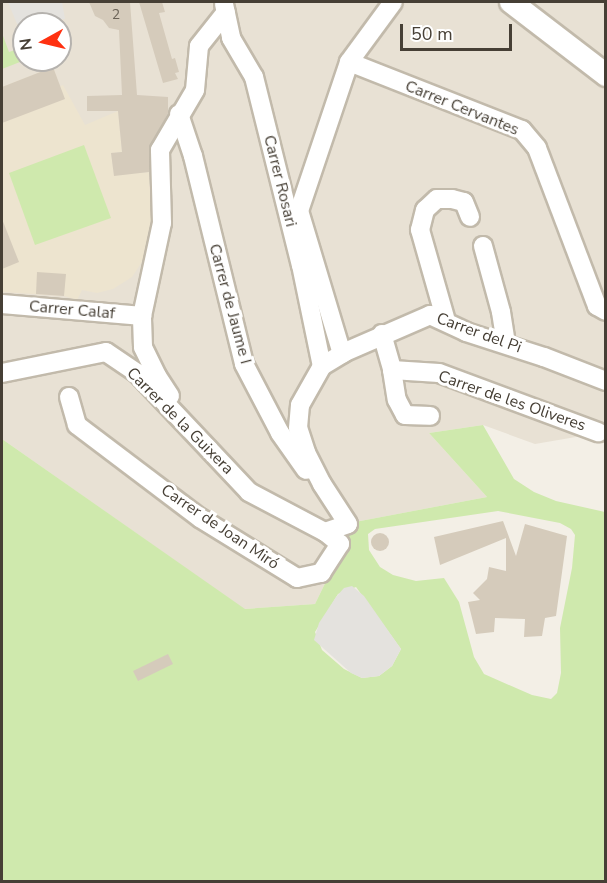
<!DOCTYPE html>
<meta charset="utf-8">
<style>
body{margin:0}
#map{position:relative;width:607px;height:883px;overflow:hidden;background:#f3efe6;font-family:"Nunito Sans",sans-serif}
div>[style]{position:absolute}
.residential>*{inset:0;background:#e8e1d4}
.education>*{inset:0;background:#ede4cf}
.green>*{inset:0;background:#cfe9ad}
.parking>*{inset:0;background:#e4e2de}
.building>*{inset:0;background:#d5cbbb}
.round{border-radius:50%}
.roads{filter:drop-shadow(2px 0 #c2baab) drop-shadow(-2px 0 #c2baab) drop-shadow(0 2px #c2baab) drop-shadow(0 -2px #c2baab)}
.minor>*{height:18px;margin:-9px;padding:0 9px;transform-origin:9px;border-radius:9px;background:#fff}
.tertiary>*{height:22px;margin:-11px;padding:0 11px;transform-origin:11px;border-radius:11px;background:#fff}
span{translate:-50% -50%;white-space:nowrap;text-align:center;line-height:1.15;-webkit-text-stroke:6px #fff;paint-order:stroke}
.number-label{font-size:14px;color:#6a6256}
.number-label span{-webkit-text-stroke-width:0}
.street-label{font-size:16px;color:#463f35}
.frame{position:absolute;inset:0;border:3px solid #463f35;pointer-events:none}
.north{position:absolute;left:12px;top:12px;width:60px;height:60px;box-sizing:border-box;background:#fff;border:2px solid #b5b2ae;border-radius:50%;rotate:262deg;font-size:16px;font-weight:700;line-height:24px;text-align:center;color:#463f35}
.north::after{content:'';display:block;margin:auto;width:21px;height:27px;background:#ff3111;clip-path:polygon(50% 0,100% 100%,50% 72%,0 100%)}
.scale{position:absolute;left:400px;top:24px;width:112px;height:27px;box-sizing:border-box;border:3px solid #463f35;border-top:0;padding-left:8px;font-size:18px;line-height:21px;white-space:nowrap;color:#463f35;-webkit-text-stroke:4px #fff;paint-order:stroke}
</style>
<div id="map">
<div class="residential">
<div style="clip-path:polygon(evenodd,2px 2px,605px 2px,605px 432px,535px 444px,483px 425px,429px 433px,487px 497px,355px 522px,315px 604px,244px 609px,2px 439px,2px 2px,24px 24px,60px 24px,60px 60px,24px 60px,24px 24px)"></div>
</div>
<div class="education">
<div style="clip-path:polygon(53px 67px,60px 86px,63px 85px,85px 125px,118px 111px,122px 152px,111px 153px,114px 175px,149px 172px,152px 232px,146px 256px,132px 277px,113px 289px,97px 293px,82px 290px,77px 300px,64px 296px,2px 292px,2px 87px)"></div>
</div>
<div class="green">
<div style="clip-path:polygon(2px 33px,9px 52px,15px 50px,20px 62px,2px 69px)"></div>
<div style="clip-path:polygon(84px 145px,111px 218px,35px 245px,9px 173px)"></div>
<div style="clip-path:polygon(evenodd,483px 425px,514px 479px,534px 492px,556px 501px,605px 512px,605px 881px,2px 881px,2px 439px,245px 609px,315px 604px,355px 522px,487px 497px,429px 433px,483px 425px,498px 511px,560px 523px,571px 529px,575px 535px,572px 568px,560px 628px,561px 673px,557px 693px,551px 699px,532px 695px,484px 674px,474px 657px,459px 602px,444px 578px,416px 581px,393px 575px,380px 567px,369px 550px,368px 534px,375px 529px,498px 511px,483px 425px,356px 587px,401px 649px,392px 666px,379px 676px,362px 678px,344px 669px,322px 650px,315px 632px,338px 594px,356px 587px)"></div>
</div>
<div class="parking">
<div style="clip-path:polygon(8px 2px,62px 2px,65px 19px,17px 24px)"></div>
<div style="clip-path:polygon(352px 586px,364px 596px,401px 649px,392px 666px,379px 676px,362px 678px,351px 673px,314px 640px,319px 623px,336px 597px,344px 588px)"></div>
</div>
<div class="building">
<div style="clip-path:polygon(89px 2px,130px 2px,137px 95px,168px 97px,168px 113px,149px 150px,149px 172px,114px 176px,111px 153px,122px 152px,118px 111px,87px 111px,87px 96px,122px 95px,119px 30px,109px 28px,103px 20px,95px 16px)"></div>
<div style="clip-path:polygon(139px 2px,162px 2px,165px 12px,159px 13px,172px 59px,175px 58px,179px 72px,175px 73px,178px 79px,163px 83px)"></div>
<div style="clip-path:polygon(53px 67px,65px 99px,2px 123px,2px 87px)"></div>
<div style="clip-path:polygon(2px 219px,19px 262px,2px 269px)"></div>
<div style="clip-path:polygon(37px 272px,66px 274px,64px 296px,36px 294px)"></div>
<div style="clip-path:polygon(503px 521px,516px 556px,525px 524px,567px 536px,556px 616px,545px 618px,542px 636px,524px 637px,525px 619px,495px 618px,494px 632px,476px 634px,468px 602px,480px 600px,473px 593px,487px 579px,489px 567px,506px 571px,506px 538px,440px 565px,434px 537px)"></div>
<div class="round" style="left:371px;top:533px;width:18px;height:18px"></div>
<div style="clip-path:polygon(168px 654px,173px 664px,138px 681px,133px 671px)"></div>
</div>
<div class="roads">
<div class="minor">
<div style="left:224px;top:4px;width:35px;rotate:78deg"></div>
<div style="left:231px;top:38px;width:45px;rotate:59.5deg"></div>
<div style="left:254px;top:77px;width:194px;rotate:76deg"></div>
<div style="left:301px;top:265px;width:103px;rotate:78.3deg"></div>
<div style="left:349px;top:62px;width:186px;rotate:21.5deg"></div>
<div style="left:522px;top:130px;width:23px;rotate:50deg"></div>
<div style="left:537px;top:148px;width:169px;rotate:69.2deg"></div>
<div style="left:597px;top:306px;width:10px;rotate:29deg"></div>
<div style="left:179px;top:114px;width:44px;rotate:71.6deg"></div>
<div style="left:193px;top:156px;width:214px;rotate:76.2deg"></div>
<div style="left:244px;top:364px;width:78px;rotate:62.4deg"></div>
<div style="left:280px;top:433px;width:45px;rotate:54.9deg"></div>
<div style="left:483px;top:246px;width:68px;rotate:74.7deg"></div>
<div style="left:501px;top:312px;width:32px;rotate:81deg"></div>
<div style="left:2px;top:304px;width:141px;rotate:4.9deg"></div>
<div style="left:446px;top:321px;width:95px;rotate:-105.9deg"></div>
<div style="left:420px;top:230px;width:21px;rotate:-76deg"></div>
<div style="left:425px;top:210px;width:16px;rotate:-43deg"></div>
<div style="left:437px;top:199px;width:15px"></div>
<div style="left:452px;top:199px;width:12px;rotate:14deg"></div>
<div style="left:464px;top:202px;width:16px;rotate:68deg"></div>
<div style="left:382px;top:334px;width:37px;rotate:74deg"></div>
<div style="left:392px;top:370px;width:47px;rotate:3.7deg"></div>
<div style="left:439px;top:373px;width:170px;rotate:20.4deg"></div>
<div style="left:342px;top:354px;width:149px;rotate:-106.7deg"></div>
<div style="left:299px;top:211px;width:157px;rotate:-71.4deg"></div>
<div style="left:349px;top:62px;width:74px;rotate:-53.7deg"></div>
<div style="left:392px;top:370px;width:30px;rotate:81deg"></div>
<div style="left:397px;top:400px;width:17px;rotate:62deg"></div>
<div style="left:405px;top:415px;width:25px;rotate:2deg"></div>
<div style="left:2px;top:373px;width:106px;rotate:-11.4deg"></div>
<div style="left:106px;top:352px;width:37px;rotate:34deg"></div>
<div style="left:137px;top:373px;width:163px;rotate:46.7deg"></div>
<div style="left:249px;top:492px;width:86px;rotate:27.8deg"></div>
<div style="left:325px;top:532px;width:24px;rotate:-19deg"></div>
<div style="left:348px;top:524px;width:48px;rotate:-123deg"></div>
<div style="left:322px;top:484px;width:36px;rotate:-117deg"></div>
<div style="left:306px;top:452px;width:25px;rotate:-108deg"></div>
<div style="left:298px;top:428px;width:23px;rotate:-85deg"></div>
<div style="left:300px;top:405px;width:45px;rotate:-60.6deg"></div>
<div style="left:322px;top:366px;width:27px;rotate:-31deg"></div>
<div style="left:345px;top:352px;width:93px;rotate:-23.5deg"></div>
<div style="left:430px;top:315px;width:40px;rotate:25deg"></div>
<div style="left:466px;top:332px;width:82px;rotate:17.8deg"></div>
<div style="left:544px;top:357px;width:66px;rotate:21.2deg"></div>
<div style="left:170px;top:396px;width:24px;rotate:-123deg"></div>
<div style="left:157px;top:376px;width:32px;rotate:-116deg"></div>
<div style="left:143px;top:347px;width:31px;rotate:-92deg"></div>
<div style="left:142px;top:316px;width:95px;rotate:-77.9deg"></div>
<div style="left:162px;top:223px;width:73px;rotate:-91.6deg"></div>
<div style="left:160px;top:150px;width:69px;rotate:-59.7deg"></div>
<div style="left:195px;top:90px;width:44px;rotate:-84.8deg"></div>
<div style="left:199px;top:46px;width:43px;rotate:-51.5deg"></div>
<div style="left:69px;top:397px;width:29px;rotate:74deg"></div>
<div style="left:77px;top:425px;width:154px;rotate:37.1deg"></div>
<div style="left:200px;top:518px;width:114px;rotate:31.7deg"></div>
<div style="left:297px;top:578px;width:25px;rotate:-12deg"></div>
<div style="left:321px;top:573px;width:35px;rotate:-57deg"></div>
<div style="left:340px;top:544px;width:19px;rotate:-141deg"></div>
</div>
<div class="tertiary">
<div style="left:511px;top:2px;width:120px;rotate:37.5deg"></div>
</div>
</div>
<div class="number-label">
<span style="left:116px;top:15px">2</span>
</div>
<div class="street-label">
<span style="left:462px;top:108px;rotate:22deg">Carrer Cervantes</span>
<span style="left:280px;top:181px;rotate:76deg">Carrer Rosari</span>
<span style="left:230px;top:304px;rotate:75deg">Carrer de Jaume I</span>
<span style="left:72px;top:310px;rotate:5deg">Carrer Calaf</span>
<span style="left:479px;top:333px;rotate:20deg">Carrer del Pi</span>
<span style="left:512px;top:401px;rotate:19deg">Carrer de les Oliveres</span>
<span style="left:180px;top:421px;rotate:45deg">Carrer de la Guixera</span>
<span style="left:220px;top:527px;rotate:34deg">Carrer de Joan Miró</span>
</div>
<div class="frame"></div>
<div class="north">N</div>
<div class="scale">50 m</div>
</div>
